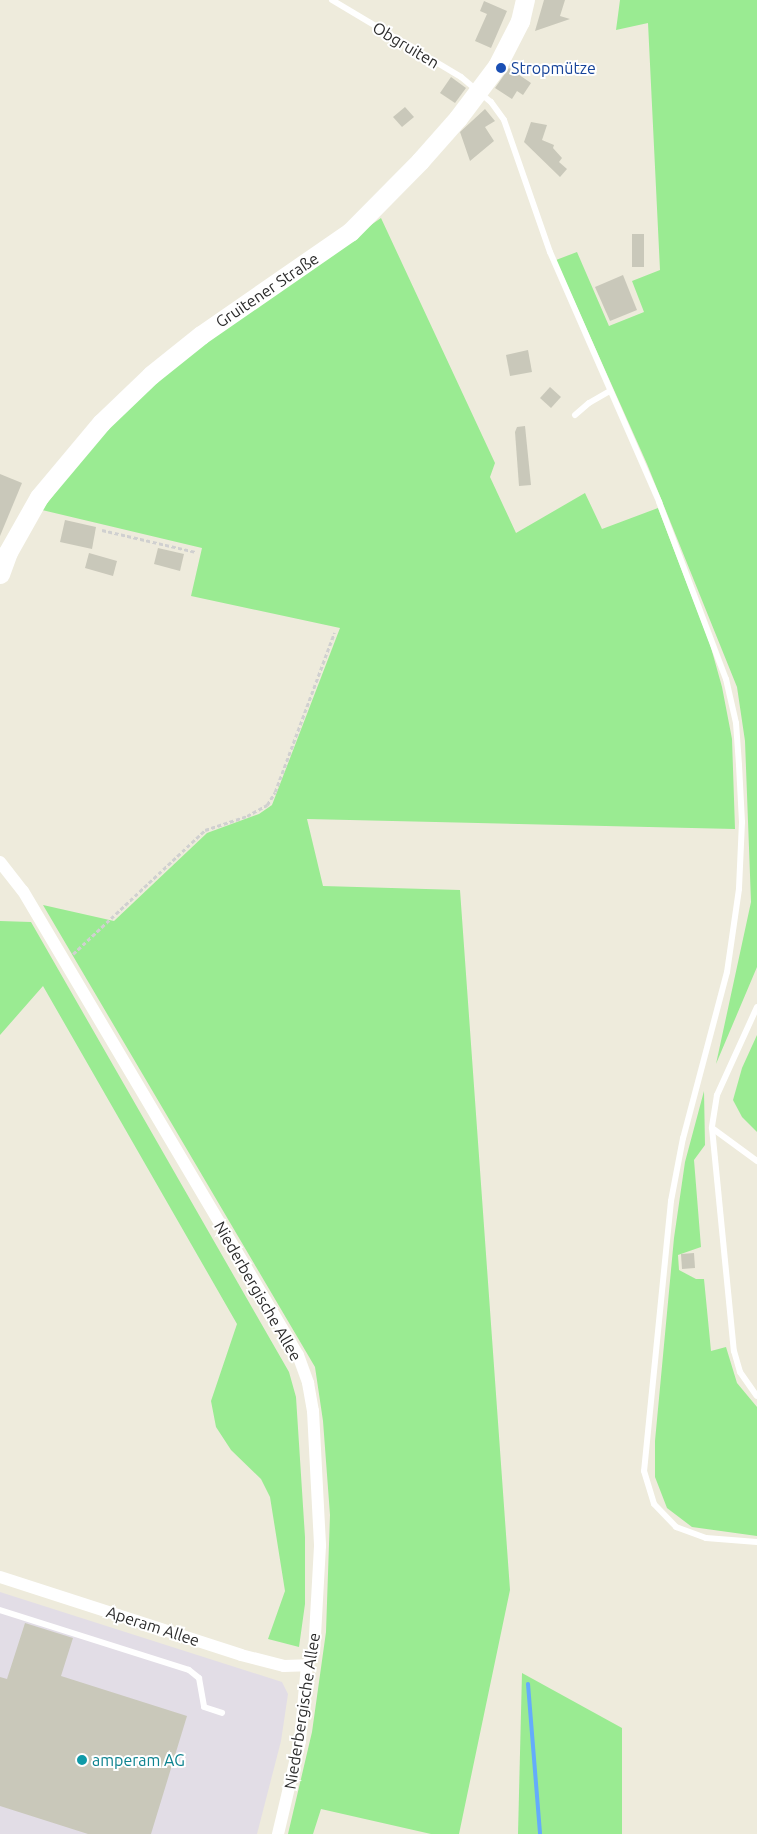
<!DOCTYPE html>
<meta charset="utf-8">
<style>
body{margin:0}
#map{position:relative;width:757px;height:1834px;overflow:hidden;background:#eeebdc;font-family:Ubuntu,sans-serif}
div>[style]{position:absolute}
.industrial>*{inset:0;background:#e2dde6}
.green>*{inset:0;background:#9aeb92}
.stream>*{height:4px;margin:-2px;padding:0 2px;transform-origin:2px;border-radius:2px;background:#64acfb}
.building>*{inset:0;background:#c9c8ba}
.path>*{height:2.5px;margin-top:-1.25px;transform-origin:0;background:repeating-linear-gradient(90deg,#d0d0d0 0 4px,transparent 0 6.5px)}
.service>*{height:6px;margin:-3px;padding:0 3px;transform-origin:3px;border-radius:3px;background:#fff}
.minor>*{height:12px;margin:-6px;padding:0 6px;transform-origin:6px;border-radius:6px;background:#fff}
.secondary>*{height:19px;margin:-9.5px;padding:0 9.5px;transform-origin:9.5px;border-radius:9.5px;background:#fff}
.dots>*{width:14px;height:14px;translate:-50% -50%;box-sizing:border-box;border:2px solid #fff;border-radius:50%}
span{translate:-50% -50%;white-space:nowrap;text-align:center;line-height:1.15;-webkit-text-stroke:4px #fff;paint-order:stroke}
.street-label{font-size:16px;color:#2b2b2b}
.transit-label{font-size:16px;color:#164399}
.left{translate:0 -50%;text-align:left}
.culture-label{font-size:16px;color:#0d838f}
</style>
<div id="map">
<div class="industrial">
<div style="clip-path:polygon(0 1592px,282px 1682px,288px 1694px,281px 1741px,257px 1834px,0 1834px)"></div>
</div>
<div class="green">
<div style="clip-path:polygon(620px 0,757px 0,757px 967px,716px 1064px,751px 902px,745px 741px,737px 687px,647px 464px,556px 260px,577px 252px,609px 326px,644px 312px,632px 281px,660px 270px,648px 23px,616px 30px)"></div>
<div style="clip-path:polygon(381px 218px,495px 463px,490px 477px,516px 533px,585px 493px,602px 529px,658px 508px,710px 644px,722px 687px,732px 739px,735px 829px,307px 819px,323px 886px,460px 890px,510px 1590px,459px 1834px,431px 1834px,321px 1809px,313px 1834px,288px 1834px,312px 1732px,326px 1632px,330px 1515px,323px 1421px,315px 1367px,43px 905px,114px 921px,207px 833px,259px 814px,272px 805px,340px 628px,191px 596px,202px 548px,42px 510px,111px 420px,171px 364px)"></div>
<div style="clip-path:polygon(0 921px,31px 922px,289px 1372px,296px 1397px,305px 1537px,305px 1604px,299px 1647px,268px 1639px,285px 1591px,270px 1497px,261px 1479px,231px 1450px,216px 1427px,211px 1401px,237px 1324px,43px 986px,0 1035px)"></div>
<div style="clip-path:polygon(757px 1035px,757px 1132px,742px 1117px,733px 1100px,742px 1068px)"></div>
<div style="clip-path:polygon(704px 1091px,705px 1145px,694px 1160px,701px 1247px,678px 1255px,679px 1270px,696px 1279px,704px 1279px,711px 1351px,726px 1347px,737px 1383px,757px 1407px,757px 1536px,692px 1527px,667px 1508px,655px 1477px,655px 1441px,674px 1238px,685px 1162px)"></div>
<div style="clip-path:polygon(522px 1673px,622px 1728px,622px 1834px,518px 1834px)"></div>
</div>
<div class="stream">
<div style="left:528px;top:1684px;width:150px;rotate:85.4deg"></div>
</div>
<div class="building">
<div style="clip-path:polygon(544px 0,565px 0,560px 16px,570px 19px,535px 31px)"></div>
<div style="clip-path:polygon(484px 1px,507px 11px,491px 48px,475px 41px,487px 14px,480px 11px)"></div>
<div style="clip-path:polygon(509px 68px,531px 83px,523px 95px,517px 91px,512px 99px,495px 88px)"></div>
<div style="clip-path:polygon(451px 77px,466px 88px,455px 103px,440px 93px)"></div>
<div style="clip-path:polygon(405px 107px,414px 117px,402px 127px,393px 117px)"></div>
<div style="clip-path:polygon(485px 109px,495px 121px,485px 127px,494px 141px,470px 161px,460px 132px)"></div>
<div style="clip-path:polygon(531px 122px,547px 125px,542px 140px,554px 145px,553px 148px,562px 158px,559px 162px,567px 169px,560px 177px,524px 142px)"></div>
<div style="clip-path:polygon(632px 234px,644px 234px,644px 267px,632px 267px)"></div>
<div style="clip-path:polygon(623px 275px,637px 310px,610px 321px,595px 287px)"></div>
<div style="clip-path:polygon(528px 350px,532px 372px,510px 376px,506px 355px)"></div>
<div style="clip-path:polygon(550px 387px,561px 397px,551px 408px,540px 398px)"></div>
<div style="clip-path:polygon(525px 426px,531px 485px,519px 486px,515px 432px,517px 427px)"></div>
<div style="clip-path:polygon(0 474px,22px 483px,0 536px)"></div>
<div style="clip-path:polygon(65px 520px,96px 527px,92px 549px,60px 542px)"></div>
<div style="clip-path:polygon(158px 548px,184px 554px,180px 571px,154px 564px)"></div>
<div style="clip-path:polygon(89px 553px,117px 561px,113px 576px,85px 568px)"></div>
<div style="clip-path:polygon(694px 1253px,695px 1268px,682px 1269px,681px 1254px)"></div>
<div style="clip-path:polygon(25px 1623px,73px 1638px,61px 1676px,187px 1716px,151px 1834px,88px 1834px,0 1806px,0 1677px,7px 1679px)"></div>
</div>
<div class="path">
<div style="left:102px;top:530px;width:97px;rotate:13.2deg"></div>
<div style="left:73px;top:954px;width:181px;rotate:-43.2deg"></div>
<div style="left:205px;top:830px;width:44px;rotate:-18.4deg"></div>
<div style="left:247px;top:816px;width:23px;rotate:-29deg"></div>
<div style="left:267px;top:805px;width:15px;rotate:-58deg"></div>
<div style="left:275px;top:792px;width:170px;rotate:-69.6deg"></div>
</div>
<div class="service">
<div style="left:332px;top:0;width:150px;rotate:30.8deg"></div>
<div style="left:461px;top:77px;width:39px;rotate:40deg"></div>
<div style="left:491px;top:102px;width:22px;rotate:54deg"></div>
<div style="left:504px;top:120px;width:140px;rotate:70.8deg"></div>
<div style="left:550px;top:252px;width:273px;rotate:66.4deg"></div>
<div style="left:659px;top:502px;width:189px;rotate:69.3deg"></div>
<div style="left:726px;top:679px;width:45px;rotate:77.2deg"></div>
<div style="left:736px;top:723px;width:42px;rotate:85.9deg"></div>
<div style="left:739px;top:765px;width:57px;rotate:87deg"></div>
<div style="left:742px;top:822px;width:67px;rotate:92.6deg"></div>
<div style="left:739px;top:889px;width:84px;rotate:98.2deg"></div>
<div style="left:727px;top:972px;width:172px;rotate:104.8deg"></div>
<div style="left:683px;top:1138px;width:64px;rotate:100.8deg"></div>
<div style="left:671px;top:1201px;width:271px;rotate:95.7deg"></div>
<div style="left:644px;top:1471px;width:34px;rotate:73deg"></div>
<div style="left:654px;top:1504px;width:32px;rotate:46deg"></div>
<div style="left:676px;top:1527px;width:32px;rotate:20deg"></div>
<div style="left:706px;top:1538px;width:51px;rotate:4.5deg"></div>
<div style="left:575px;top:415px;width:18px;rotate:-41deg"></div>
<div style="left:589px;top:403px;width:24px;rotate:-30deg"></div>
<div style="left:757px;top:1007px;width:97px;rotate:114.4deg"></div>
<div style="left:717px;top:1095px;width:33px;rotate:99deg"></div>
<div style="left:712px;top:1128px;width:224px;rotate:84.4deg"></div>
<div style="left:734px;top:1351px;width:22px;rotate:74deg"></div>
<div style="left:740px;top:1372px;width:29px;rotate:55deg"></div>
<div style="left:712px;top:1128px;width:56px;rotate:36.3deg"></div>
<div style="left:0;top:1610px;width:198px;rotate:17.6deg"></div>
<div style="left:189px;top:1670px;width:13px;rotate:39deg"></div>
<div style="left:199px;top:1678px;width:29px;rotate:80deg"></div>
<div style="left:204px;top:1707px;width:19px;rotate:18deg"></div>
</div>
<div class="minor">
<div style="left:0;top:862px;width:37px;rotate:52deg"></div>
<div style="left:23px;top:891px;width:539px;rotate:59.35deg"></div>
<div style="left:298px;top:1355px;width:30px;rotate:70deg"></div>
<div style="left:308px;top:1383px;width:28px;rotate:80deg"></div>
<div style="left:313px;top:1411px;width:135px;rotate:87deg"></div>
<div style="left:320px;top:1546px;width:106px;rotate:93.2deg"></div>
<div style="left:314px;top:1652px;width:15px;rotate:118deg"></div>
<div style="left:307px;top:1665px;width:76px;rotate:95.3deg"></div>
<div style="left:300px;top:1741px;width:96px;rotate:103.3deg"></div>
<div style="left:0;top:1577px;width:253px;rotate:17.9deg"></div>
<div style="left:241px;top:1655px;width:44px;rotate:14.3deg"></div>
<div style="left:284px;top:1666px;width:23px;rotate:-2deg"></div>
</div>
<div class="secondary">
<div style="left:0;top:574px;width:23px;rotate:-70deg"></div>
<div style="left:8px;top:552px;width:63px;rotate:-60.6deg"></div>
<div style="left:39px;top:497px;width:97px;rotate:-50deg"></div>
<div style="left:101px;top:423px;width:69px;rotate:-43.8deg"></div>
<div style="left:151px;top:375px;width:64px;rotate:-38.7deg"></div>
<div style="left:201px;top:335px;width:181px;rotate:-34.7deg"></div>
<div style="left:350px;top:232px;width:100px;rotate:-45.4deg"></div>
<div style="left:420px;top:161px;width:57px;rotate:-48.5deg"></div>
<div style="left:458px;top:118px;width:65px;rotate:-53.1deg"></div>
<div style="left:497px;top:66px;width:51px;rotate:-62.9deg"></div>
<div style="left:520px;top:21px;width:22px;rotate:-77deg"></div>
</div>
<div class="dots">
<div style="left:501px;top:68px;background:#1a4fb4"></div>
<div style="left:82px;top:1760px;background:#0f9aa8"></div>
</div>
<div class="street-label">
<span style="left:406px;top:45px;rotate:31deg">Obgruiten</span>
<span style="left:267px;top:290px;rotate:-34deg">Gruitener Straße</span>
<span style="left:258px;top:1291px;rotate:60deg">Niederbergische Allee</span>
<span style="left:153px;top:1626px;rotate:18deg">Aperam Allee</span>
<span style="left:302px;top:1711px;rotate:-81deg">Niederbergische Allee</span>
</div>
<div class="transit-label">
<span class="left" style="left:511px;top:68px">Stropmütze</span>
</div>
<div class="culture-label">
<span class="left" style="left:92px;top:1760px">amperam AG</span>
</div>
</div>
